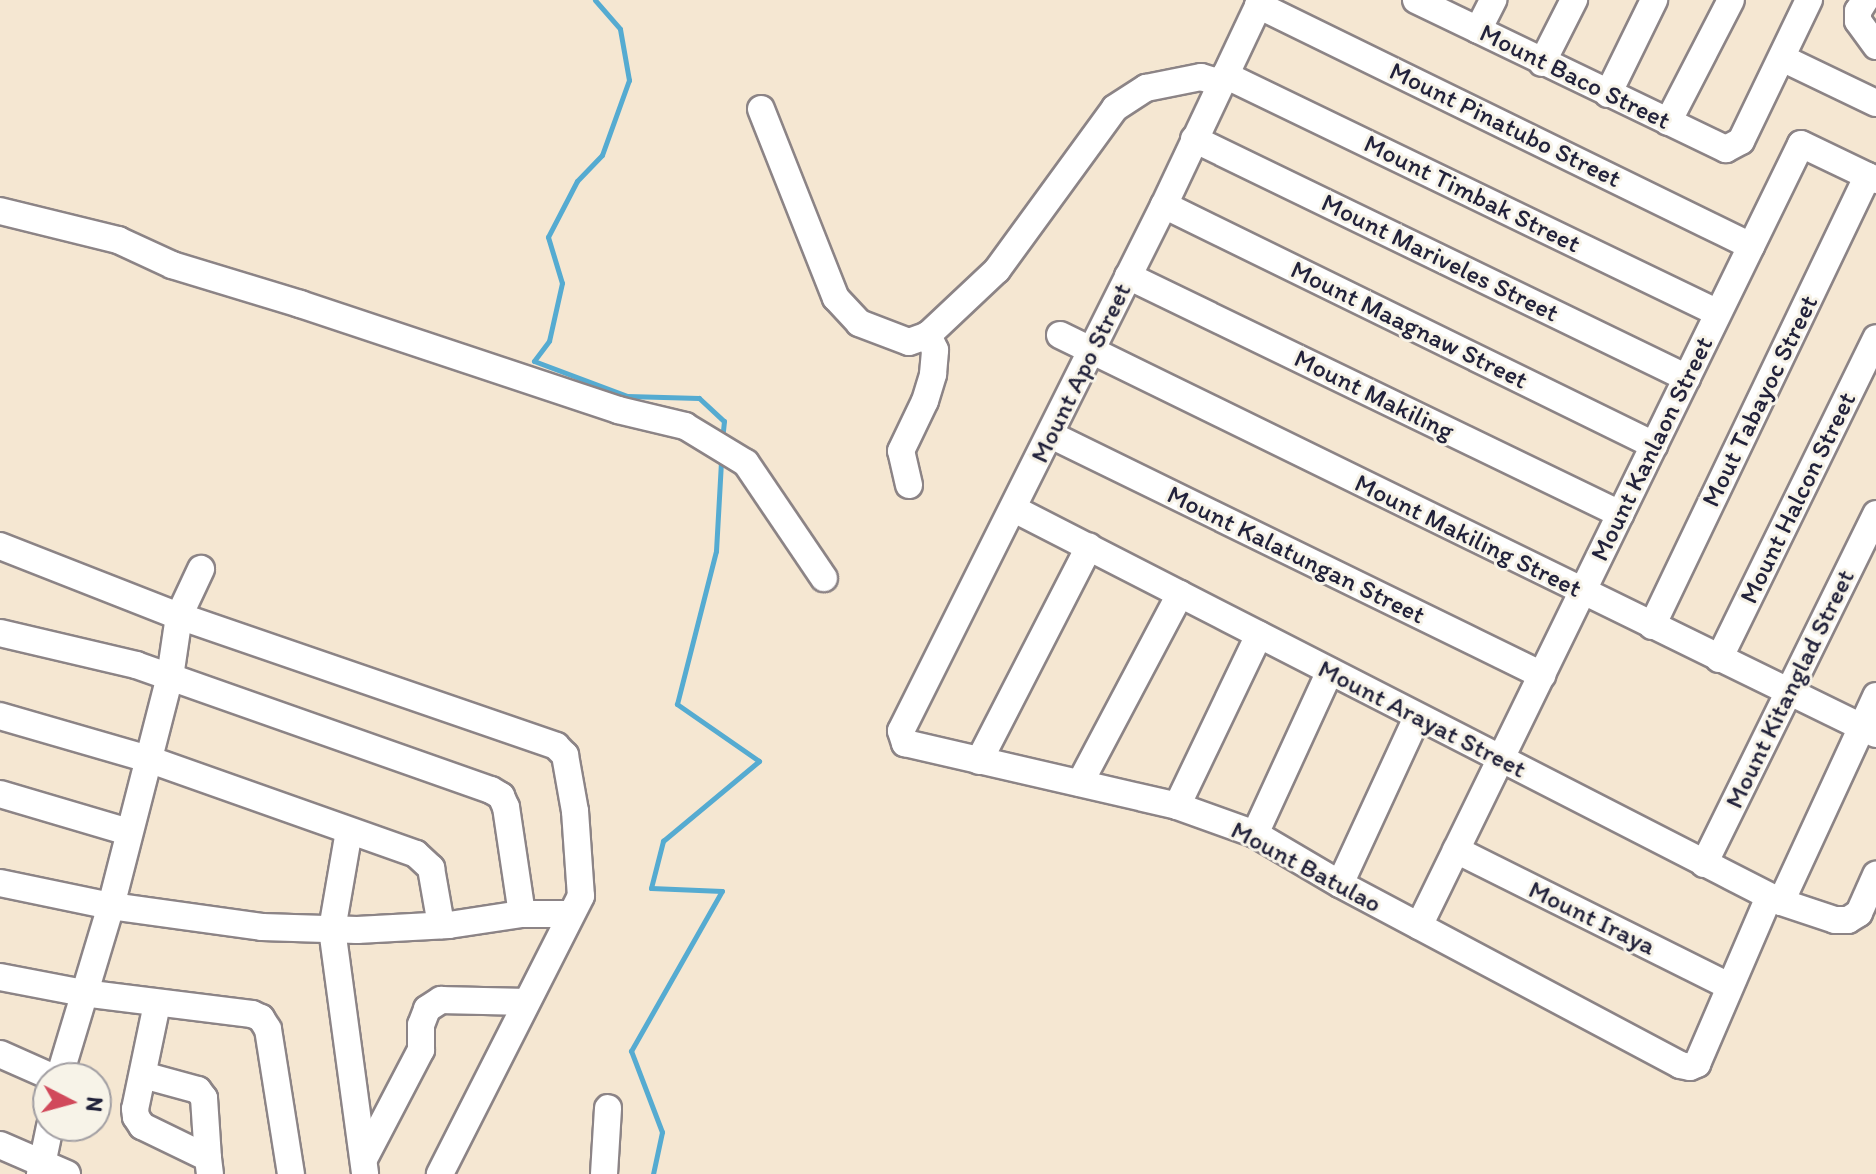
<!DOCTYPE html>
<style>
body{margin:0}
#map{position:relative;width:1876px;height:1174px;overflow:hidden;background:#f5e7d2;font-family:Itim,sans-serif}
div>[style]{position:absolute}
.stream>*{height:5px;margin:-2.5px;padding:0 2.5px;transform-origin:2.5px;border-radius:2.5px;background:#55abd1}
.roads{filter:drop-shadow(2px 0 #8c8486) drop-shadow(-2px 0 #8c8486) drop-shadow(0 2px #8c8486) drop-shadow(0 -2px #8c8486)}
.minor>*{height:26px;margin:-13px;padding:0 13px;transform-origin:13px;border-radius:13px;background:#fff}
span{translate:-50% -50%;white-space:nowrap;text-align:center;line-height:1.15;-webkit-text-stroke:6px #f7f3e8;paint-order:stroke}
.street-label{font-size:26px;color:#22223b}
.north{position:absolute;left:32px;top:1062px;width:80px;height:80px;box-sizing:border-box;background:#f7f3e8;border:2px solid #a29fa3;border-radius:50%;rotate:96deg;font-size:22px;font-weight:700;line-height:32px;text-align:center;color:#22223b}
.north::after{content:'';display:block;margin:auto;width:28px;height:36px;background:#d1495b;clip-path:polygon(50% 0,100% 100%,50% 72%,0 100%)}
</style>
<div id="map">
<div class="stream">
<div style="left:595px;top:0;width:38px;rotate:49deg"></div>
<div style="left:620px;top:29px;width:52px;rotate:80deg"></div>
<div style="left:629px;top:80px;width:80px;rotate:109.8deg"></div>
<div style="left:602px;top:155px;width:36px;rotate:134deg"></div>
<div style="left:577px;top:181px;width:63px;rotate:117.4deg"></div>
<div style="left:548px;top:237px;width:48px;rotate:73.1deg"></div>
<div style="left:562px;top:283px;width:59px;rotate:102.6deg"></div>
<div style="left:549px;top:341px;width:25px;rotate:127deg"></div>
<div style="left:534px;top:361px;width:99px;rotate:20.6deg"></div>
<div style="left:627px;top:396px;width:72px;rotate:1.6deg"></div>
<div style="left:699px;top:398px;width:34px;rotate:43deg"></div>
<div style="left:724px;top:421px;width:10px;rotate:96deg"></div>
<div style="left:653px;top:1174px;width:43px;rotate:-77.9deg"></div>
<div style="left:662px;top:1132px;width:87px;rotate:-110.9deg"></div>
<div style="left:631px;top:1051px;width:184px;rotate:-60.4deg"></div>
<div style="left:722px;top:891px;width:71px;rotate:-177.6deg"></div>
<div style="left:651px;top:888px;width:49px;rotate:-75.7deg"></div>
<div style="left:663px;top:841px;width:125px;rotate:-39.8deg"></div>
<div style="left:759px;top:761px;width:100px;rotate:-145.2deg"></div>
<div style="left:677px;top:704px;width:158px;rotate:-75.7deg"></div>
<div style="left:716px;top:551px;width:89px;rotate:-86.8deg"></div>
</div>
<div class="roads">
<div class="minor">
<div style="left:1261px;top:0;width:227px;rotate:115.3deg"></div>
<div style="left:1164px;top:205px;width:588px;rotate:116.57deg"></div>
<div style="left:901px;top:731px;width:13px;rotate:72deg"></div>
<div style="left:905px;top:743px;width:279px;rotate:13deg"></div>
<div style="left:1177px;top:806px;width:83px;rotate:19.7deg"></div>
<div style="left:1255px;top:834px;width:99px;rotate:30.5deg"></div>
<div style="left:1340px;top:884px;width:385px;rotate:28deg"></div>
<div style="left:1680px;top:1065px;width:10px;rotate:11deg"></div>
<div style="left:1690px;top:1067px;width:8px;rotate:-23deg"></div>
<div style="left:1697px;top:1064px;width:182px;rotate:-66.7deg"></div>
<div style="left:1416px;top:0;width:344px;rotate:25.7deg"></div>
<div style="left:1726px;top:149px;width:17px;rotate:-28deg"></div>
<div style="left:1741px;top:141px;width:157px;rotate:-64.3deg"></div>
<div style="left:1865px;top:0;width:13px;rotate:122deg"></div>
<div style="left:1858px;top:11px;width:10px;rotate:90deg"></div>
<div style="left:1858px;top:21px;width:31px;rotate:54deg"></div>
<div style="left:1258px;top:5px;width:549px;rotate:26.05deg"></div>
<div style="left:1478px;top:30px;width:34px;rotate:-63deg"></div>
<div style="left:1782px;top:58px;width:104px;rotate:25.6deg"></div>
<div style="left:1542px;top:63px;width:71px;rotate:-63.1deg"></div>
<div style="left:1225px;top:75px;width:547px;rotate:25.77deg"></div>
<div style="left:1608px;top:94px;width:105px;rotate:-63.9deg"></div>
<div style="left:761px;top:109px;width:203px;rotate:68.4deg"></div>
<div style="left:836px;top:298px;width:34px;rotate:47deg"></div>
<div style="left:859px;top:323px;width:53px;rotate:20.8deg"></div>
<div style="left:909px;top:342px;width:20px;rotate:-20deg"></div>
<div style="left:928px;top:335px;width:95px;rotate:-43.3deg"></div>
<div style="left:997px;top:270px;width:200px;rotate:-53.9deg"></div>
<div style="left:1115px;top:108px;width:37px;rotate:-33deg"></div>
<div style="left:1146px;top:88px;width:56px;rotate:-11.3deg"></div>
<div style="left:1201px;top:77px;width:21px;rotate:17deg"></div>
<div style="left:1668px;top:122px;width:137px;rotate:-62.7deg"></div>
<div style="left:1194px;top:139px;width:548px;rotate:25.86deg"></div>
<div style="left:1164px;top:205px;width:546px;rotate:26.1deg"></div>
<div style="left:0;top:211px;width:122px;rotate:13.8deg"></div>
<div style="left:118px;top:240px;width:60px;rotate:24.8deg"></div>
<div style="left:172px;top:265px;width:134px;rotate:16.9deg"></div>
<div style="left:300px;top:304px;width:335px;rotate:18.4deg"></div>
<div style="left:618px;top:410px;width:69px;rotate:13.4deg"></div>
<div style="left:685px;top:426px;width:71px;rotate:31.2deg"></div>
<div style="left:746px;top:463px;width:139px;rotate:55.9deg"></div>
<div style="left:1128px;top:276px;width:547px;rotate:25.81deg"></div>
<div style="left:1060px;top:335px;width:908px;rotate:26.06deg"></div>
<div style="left:1051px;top:435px;width:547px;rotate:26.05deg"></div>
<div style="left:909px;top:485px;width:35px;rotate:-103deg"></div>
<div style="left:901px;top:451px;width:55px;rotate:-64.4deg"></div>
<div style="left:925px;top:401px;width:28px;rotate:-73deg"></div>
<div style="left:933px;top:374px;width:24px;rotate:-85deg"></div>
<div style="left:935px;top:350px;width:17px;rotate:-115deg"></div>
<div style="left:1014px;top:509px;width:862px;rotate:27.13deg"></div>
<div style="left:1781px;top:902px;width:57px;rotate:18.4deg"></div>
<div style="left:1835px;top:920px;width:13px"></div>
<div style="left:1848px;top:920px;width:13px;rotate:-32deg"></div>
<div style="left:1859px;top:913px;width:42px;rotate:-65.9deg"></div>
<div style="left:0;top:546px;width:192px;rotate:21.4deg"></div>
<div style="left:179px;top:616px;width:399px;rotate:19deg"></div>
<div style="left:556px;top:746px;width:13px;rotate:45deg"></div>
<div style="left:565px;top:755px;width:57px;rotate:79.9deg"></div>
<div style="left:575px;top:811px;width:85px;rotate:86deg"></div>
<div style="left:581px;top:896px;width:312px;rotate:116.9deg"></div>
<div style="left:1652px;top:626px;width:499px;rotate:-64.4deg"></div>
<div style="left:0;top:633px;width:140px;rotate:13.2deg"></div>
<div style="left:136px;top:665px;width:376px;rotate:19.4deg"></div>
<div style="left:491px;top:790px;width:12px;rotate:31deg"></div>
<div style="left:501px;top:796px;width:12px;rotate:66deg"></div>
<div style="left:506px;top:807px;width:108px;rotate:81.5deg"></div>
<div style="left:1719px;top:659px;width:357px;rotate:-63.9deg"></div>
<div style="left:0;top:716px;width:154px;rotate:16.2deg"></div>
<div style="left:148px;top:759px;width:284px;rotate:19.5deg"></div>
<div style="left:416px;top:854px;width:21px;rotate:43deg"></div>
<div style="left:431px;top:868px;width:58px;rotate:80deg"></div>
<div style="left:979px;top:761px;width:241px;rotate:-62.8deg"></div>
<div style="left:1080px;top:783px;width:214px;rotate:-62.1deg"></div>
<div style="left:0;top:794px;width:134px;rotate:16.5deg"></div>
<div style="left:1177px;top:806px;width:190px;rotate:-64.4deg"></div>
<div style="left:349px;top:831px;width:99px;rotate:99.8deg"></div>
<div style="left:332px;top:929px;width:247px;rotate:82.3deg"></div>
<div style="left:1255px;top:834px;width:179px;rotate:-65.3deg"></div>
<div style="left:1456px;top:850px;width:305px;rotate:26.5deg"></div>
<div style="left:1704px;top:864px;width:390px;rotate:-63.8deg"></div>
<div style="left:0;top:883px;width:113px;rotate:11.7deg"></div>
<div style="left:111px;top:906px;width:152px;rotate:7.9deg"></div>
<div style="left:262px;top:927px;width:95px;rotate:1.8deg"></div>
<div style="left:357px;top:930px;width:92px;rotate:-3.1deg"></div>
<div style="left:449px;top:925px;width:74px;rotate:-8.6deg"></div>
<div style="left:522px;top:914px;width:49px"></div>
<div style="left:1340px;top:884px;width:184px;rotate:-65.2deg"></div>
<div style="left:1781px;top:902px;width:227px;rotate:-65.2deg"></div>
<div style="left:1419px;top:926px;width:870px;rotate:-63.96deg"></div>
<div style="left:1801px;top:144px;width:83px;rotate:25.6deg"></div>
<div style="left:0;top:977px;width:85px;rotate:10.9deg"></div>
<div style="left:83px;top:993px;width:170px;rotate:7.1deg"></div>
<div style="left:252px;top:1014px;width:10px;rotate:24deg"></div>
<div style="left:261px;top:1018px;width:13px;rotate:58deg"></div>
<div style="left:268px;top:1029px;width:147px;rotate:81deg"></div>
<div style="left:157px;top:1004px;width:107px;rotate:101.8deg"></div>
<div style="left:135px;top:1109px;width:8px;rotate:83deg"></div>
<div style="left:136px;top:1117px;width:11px;rotate:56deg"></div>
<div style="left:142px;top:1126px;width:73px;rotate:25.9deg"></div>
<div style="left:208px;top:1158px;width:16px;rotate:83deg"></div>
<div style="left:0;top:1054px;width:59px;rotate:24deg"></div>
<div style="left:143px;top:1075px;width:57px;rotate:15.3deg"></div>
<div style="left:198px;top:1090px;width:10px;rotate:53deg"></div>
<div style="left:204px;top:1098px;width:60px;rotate:86.2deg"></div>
<div style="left:59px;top:1078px;width:180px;rotate:-73.2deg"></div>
<div style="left:111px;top:906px;width:236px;rotate:-75.6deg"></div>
<div style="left:170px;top:677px;width:62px;rotate:-81.6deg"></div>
<div style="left:179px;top:616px;width:52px;rotate:-64.9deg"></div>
<div style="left:0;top:1145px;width:73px;rotate:23.4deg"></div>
<div style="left:365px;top:1157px;width:121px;rotate:-62.4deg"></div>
<div style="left:421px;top:1050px;width:25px;rotate:-90deg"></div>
<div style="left:421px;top:1025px;width:17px;rotate:-69deg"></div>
<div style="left:427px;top:1009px;width:17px;rotate:-33deg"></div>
<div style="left:441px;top:1000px;width:85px;rotate:1.3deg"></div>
<div style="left:40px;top:1174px;width:49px;rotate:-78.2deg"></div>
<div style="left:604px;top:1174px;width:66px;rotate:-86.5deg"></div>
</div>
</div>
<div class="street-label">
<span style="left:1575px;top:77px;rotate:26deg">Mount Baco Street</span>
<span style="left:1505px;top:125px;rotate:26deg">Mount Pinatubo Street</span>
<span style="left:1472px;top:194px;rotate:26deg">Mount Timbak Street</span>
<span style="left:1440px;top:258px;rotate:26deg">Mount Mariveles Street</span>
<span style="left:1409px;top:325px;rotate:26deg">Mount Maagnaw Street</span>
<span style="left:1081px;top:373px;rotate:-64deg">Mount Apo Street</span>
<span style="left:1374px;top:395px;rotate:26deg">Mount Makiling</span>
<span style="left:1760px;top:401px;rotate:-64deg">Mout Tabayoc Street</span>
<span style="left:1652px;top:449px;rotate:-64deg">Mount Kanlaon Street</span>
<span style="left:1798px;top:498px;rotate:-64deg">Mount Halcon Street</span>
<span style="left:1468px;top:536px;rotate:26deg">Mount Makiling Street</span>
<span style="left:1296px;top:555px;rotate:26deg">Mount Kalatungan Street</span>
<span style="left:1790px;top:689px;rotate:-64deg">Mount Kitanglad Street</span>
<span style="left:1422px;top:719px;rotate:27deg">Mount Arayat Street</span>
<span style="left:1306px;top:867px;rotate:28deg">Mount Batulao</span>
<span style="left:1592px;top:918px;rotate:26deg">Mount Iraya</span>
</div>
<div class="north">N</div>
</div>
